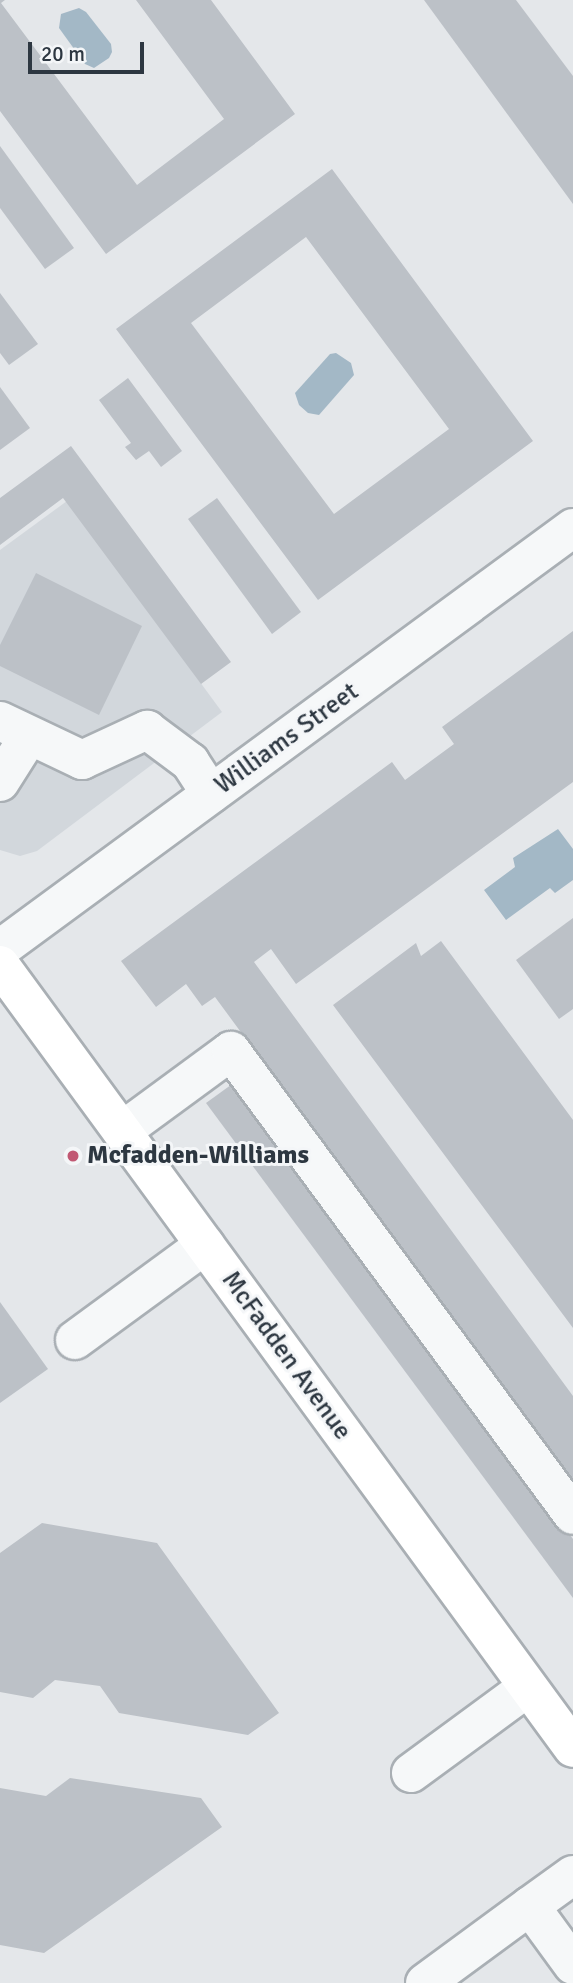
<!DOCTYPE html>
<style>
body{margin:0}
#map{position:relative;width:573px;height:1983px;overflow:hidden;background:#e4e7ea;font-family:Signika,sans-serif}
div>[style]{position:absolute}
.built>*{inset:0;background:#d2d7dc}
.water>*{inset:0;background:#a3b8c6}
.building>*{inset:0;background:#bcc1c7}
.roads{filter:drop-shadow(2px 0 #a9afb4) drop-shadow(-2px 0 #a9afb4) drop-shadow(0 2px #a9afb4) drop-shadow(0 -2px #a9afb4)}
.minor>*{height:38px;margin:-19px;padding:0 19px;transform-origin:19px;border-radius:19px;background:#f6f8f9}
.major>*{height:38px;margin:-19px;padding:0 19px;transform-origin:19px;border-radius:19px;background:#fff}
.dots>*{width:19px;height:19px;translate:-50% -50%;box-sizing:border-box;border:4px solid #f4f6f8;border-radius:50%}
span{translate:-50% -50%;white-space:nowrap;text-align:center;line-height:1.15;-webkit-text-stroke:6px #f4f6f8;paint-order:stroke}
.street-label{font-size:26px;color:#2d3741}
.poi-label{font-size:26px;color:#2d3741;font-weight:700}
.left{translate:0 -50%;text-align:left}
.scale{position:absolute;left:28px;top:42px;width:116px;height:32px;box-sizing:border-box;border:4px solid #2d3741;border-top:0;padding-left:9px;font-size:21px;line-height:24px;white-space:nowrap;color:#2d3741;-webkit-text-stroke:5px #f4f6f8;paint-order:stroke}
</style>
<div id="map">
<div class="built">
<div style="clip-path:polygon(67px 501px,222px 712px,37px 851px,20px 856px,0 850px,0 550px)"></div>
</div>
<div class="water">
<div style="clip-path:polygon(79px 8px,86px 12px,111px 44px,112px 52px,109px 58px,94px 68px,85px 64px,59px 28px,61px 14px)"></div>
<div style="clip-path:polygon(336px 353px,351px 363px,354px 375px,319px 415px,308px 413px,299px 405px,295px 393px,330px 354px)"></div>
<div style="clip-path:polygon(558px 829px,573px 849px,573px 880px,555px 893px,550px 888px,506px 920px,484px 890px,515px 867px,513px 858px)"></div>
</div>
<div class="building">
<div style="clip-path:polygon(0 0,5px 0,1px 3px,137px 185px,224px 119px,136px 0,211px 0,295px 114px,106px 254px,0 111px)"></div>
<div style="clip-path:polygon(424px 0,516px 0,573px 76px,573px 204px)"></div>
<div style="clip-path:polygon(0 146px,74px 248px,45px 269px,0 208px)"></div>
<div style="clip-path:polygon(evenodd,332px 169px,533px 441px,318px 600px,116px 329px,332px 169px,306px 237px,449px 429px,334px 514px,191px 323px,306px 237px)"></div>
<div style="clip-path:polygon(0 293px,38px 344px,9px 365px,0 353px)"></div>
<div style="clip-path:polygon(128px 378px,182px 451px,161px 467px,149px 451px,136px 460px,125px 447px,131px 443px,99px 400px)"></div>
<div style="clip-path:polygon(0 387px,30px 428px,0 450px)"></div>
<div style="clip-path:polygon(71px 446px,231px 662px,201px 684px,63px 498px,0 545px,0 498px)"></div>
<div style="clip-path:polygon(217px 498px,301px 612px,272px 634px,188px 519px)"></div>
<div style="clip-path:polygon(36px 573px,142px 626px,99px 715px,0 666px,0 645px)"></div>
<div style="clip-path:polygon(573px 631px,573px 782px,296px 984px,271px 949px,254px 962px,573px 1396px,573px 1483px,215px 997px,202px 1006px,186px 984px,156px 1007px,121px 961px,392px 762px,405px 780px,454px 744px,442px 727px)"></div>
<div style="clip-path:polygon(573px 918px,573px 1009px,559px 1019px,516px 960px)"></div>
<div style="clip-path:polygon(441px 941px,573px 1120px,573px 1328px,333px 1005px,416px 943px,421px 956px)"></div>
<div style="clip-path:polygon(235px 1082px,573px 1539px,573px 1598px,206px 1103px)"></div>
<div style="clip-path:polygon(0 1302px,48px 1369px,0 1403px)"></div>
<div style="clip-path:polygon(42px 1523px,157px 1543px,279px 1713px,248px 1735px,119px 1713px,100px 1686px,55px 1680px,33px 1698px,0 1692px,0 1553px)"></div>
<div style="clip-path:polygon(70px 1778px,201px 1798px,222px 1827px,44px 1953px,0 1945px,0 1788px,46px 1796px)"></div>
</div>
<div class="roads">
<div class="minor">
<div style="left:0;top:721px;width:91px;rotate:25.4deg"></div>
<div style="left:82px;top:760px;width:72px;rotate:-24.8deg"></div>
<div style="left:147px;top:730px;width:54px;rotate:36.7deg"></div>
<div style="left:190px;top:762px;width:38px;rotate:57deg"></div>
<div style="left:0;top:782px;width:54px;rotate:-57.8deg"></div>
<div style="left:0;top:949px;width:711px;rotate:-36.31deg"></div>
<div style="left:122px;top:1131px;width:135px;rotate:-36.3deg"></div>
<div style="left:231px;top:1051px;width:576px;rotate:53.61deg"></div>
<div style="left:75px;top:1340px;width:161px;rotate:-36.2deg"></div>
<div style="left:411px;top:1773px;width:145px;rotate:-36.3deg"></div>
<div style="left:573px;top:1875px;width:53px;rotate:144.2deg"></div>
<div style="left:530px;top:1906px;width:73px;rotate:53.9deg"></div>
<div style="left:425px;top:1983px;width:130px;rotate:-36.3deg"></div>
</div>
<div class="major">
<div style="left:0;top:965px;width:970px;rotate:53.8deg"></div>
</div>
</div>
<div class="dots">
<div style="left:73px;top:1156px;background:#c15873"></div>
</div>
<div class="street-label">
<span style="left:287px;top:739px;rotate:-36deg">Williams Street</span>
<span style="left:286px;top:1356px;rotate:54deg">McFadden Avenue</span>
</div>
<div class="poi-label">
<span class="left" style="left:87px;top:1156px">Mcfadden-Williams</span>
</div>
<div class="scale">20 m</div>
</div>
